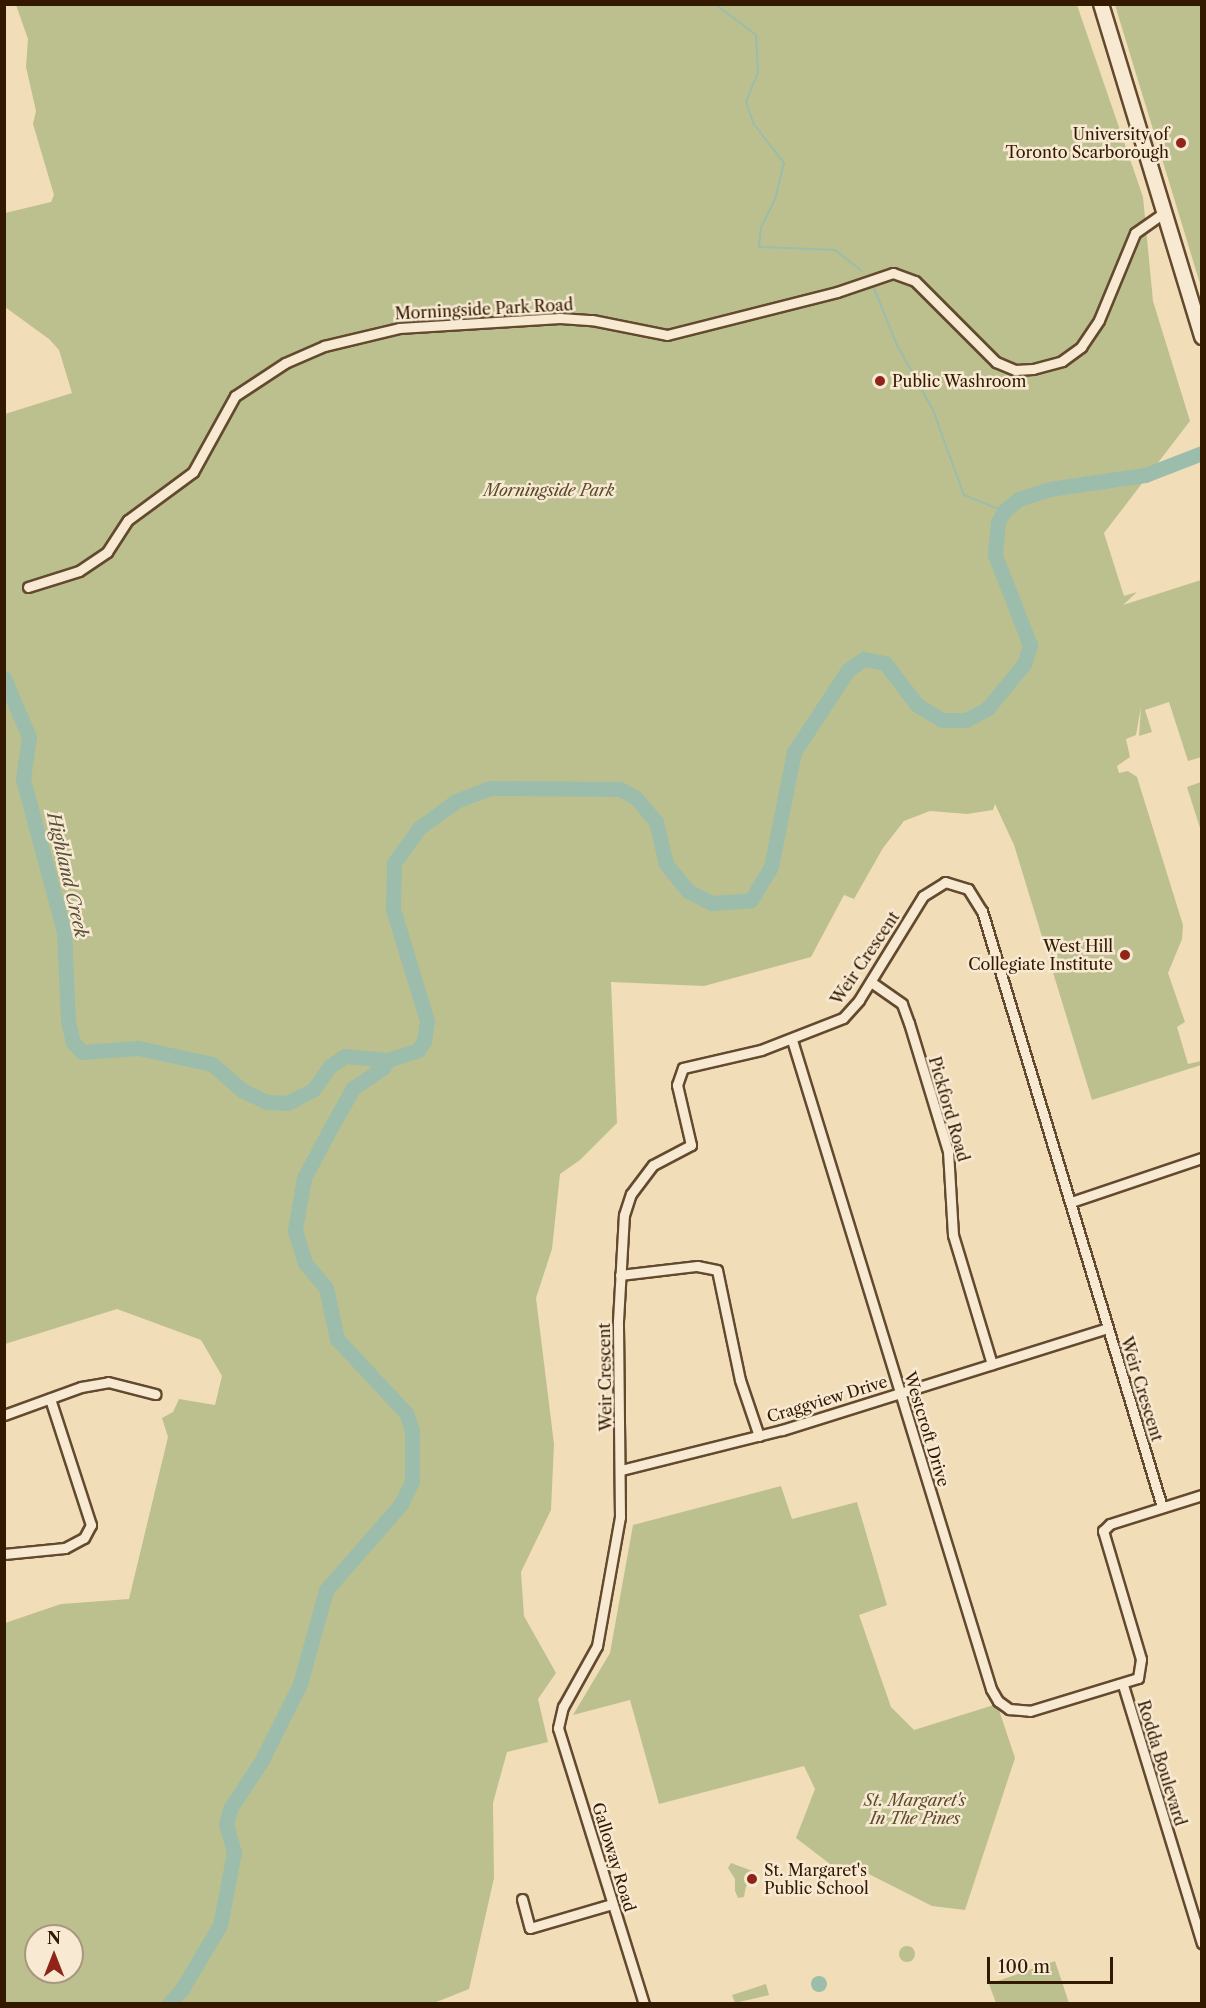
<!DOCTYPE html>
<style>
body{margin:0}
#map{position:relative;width:1206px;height:2008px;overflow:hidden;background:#f2ddb9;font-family:"Libre Caslon Text",serif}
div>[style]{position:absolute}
.green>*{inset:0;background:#bcc08f}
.round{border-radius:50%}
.water>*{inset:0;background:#9cbdab}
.stream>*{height:2px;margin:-1px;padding:0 1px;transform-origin:1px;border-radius:1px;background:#9cbdab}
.river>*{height:15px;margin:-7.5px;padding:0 7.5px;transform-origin:7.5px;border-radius:7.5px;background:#9cbdab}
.roads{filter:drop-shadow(2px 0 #634a2e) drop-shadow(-2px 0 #634a2e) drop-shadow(0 2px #634a2e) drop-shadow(0 -2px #634a2e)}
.minor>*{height:9px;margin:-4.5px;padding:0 4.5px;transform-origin:4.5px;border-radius:4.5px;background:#f7e9d2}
.secondary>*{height:14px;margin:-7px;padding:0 7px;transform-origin:7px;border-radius:7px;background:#f7e9d2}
.dots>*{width:16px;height:16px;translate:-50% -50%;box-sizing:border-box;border:3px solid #f7e9d2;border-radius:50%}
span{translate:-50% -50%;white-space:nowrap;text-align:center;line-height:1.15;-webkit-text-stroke:5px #f7e9d2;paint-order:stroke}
.poi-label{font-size:16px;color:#331900}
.right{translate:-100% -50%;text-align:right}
.left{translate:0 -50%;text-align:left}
.street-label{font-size:16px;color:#331900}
.park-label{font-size:16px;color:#5c4b2b;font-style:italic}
.water-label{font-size:18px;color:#58523c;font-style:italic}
.frame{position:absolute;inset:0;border:6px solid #331900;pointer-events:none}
.north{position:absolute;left:24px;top:1924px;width:60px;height:60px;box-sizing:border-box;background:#f7e9d2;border:2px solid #a9967e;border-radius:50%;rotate:0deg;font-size:16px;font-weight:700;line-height:24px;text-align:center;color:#331900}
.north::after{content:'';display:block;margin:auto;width:21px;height:27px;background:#8f2418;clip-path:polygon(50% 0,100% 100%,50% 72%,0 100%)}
.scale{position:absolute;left:987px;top:1957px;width:126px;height:27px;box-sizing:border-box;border:3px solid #331900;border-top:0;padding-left:8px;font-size:18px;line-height:21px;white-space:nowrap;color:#331900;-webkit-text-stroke:4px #f7e9d2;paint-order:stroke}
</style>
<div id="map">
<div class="green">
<div style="clip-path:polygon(evenodd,16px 5px,1077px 5px,1143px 197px,1153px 301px,1190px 421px,1104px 533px,1124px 596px,1137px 592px,1123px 605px,1201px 580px,1202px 757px,1188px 761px,1169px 702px,1145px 710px,1152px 732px,1139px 736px,1141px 707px,1136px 735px,1126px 739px,1130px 757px,1117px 766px,1119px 773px,1128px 771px,1137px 777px,1183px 925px,1182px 939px,1168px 973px,1185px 1022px,1177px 1027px,1188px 1064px,1201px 1061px,1201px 1065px,1092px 1100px,1014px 845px,995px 804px,993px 810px,967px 814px,930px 811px,904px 821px,883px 848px,854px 899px,844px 895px,811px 957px,704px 986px,611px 982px,617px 1123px,580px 1160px,560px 1174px,552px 1249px,536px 1298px,554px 1444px,551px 1510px,521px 1572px,524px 1616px,556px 1673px,538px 1699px,548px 1742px,507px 1752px,493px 1803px,494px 1878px,469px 1989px,434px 2003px,5px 2003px,5px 1623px,61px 1604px,129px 1599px,168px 1437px,162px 1418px,173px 1412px,179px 1399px,215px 1405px,222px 1376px,201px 1340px,117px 1309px,5px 1344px,5px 414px,72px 393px,59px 350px,49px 339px,5px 307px,5px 213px,51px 202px,54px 195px,33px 124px,36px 111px,26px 67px,28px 39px,16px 5px,36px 1936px,72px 1936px,72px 1972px,36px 1972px,36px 1936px)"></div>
<div style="clip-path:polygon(1115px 5px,1201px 5px,1201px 287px,1170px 185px)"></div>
<div style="clip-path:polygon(1201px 782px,1202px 831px,1201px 831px,1187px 787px)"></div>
<div style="clip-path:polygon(781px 1486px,792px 1519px,857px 1502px,887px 1605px,859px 1615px,891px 1707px,914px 1730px,997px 1704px,1015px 1758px,965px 1910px,932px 1906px,851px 1865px,830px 1864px,796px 1838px,815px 1789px,804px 1766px,659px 1804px,630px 1700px,573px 1715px,610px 1653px,633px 1525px)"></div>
<div style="clip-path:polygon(731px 1863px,758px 1873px,757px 1881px,746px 1886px,744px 1897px,738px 1898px,735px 1891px,735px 1879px,728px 1868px)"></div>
<div class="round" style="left:899px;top:1946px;width:16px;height:16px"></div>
<div style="clip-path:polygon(1055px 1961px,1069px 2003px,996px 2003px,989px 1984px)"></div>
<div style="clip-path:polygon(766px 1984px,769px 1995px,735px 2003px,732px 1995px)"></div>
</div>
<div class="water">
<div class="round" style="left:811px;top:1976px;width:16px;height:16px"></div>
</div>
<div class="stream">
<div style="left:715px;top:4px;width:51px;rotate:37.1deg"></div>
<div style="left:756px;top:35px;width:37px;rotate:87deg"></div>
<div style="left:758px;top:72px;width:31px;rotate:112deg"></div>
<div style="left:746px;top:101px;width:23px;rotate:72deg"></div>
<div style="left:753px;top:123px;width:51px;rotate:52.2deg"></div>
<div style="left:784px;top:163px;width:37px;rotate:104deg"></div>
<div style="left:775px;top:199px;width:32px;rotate:116deg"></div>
<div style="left:761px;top:228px;width:19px;rotate:96deg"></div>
<div style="left:759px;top:247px;width:76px;rotate:2.3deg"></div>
<div style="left:835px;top:250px;width:34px;rotate:38deg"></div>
<div style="left:873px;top:286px;width:64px;rotate:67.9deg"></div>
<div style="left:897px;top:345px;width:74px;rotate:61deg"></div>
<div style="left:933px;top:410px;width:90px;rotate:70deg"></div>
<div style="left:964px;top:495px;width:43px;rotate:21.8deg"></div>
</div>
<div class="river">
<div style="left:4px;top:678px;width:64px;rotate:67deg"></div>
<div style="left:29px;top:737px;width:42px;rotate:98.1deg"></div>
<div style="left:23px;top:779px;width:158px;rotate:75deg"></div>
<div style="left:64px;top:932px;width:89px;rotate:87.4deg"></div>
<div style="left:68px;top:1021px;width:22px;rotate:77deg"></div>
<div style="left:73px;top:1042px;width:13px;rotate:48deg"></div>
<div style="left:82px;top:1052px;width:56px;rotate:-4.1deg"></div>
<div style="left:138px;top:1048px;width:76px;rotate:12.2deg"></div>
<div style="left:212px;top:1064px;width:40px;rotate:41deg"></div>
<div style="left:242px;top:1090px;width:28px;rotate:26deg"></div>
<div style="left:267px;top:1102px;width:20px;rotate:3deg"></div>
<div style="left:287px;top:1103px;width:29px;rotate:-27deg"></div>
<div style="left:313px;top:1090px;width:29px;rotate:-55deg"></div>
<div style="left:330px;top:1066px;width:18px;rotate:-34deg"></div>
<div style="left:345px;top:1056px;width:43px;rotate:5.3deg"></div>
<div style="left:388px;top:1060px;width:32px;rotate:-18deg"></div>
<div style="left:418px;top:1050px;width:11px;rotate:-56deg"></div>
<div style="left:424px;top:1041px;width:20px;rotate:-81deg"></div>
<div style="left:427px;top:1021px;width:117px;rotate:-106.9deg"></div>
<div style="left:393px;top:909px;width:46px;rotate:-88.8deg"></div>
<div style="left:394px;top:863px;width:43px;rotate:-54.5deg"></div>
<div style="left:419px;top:828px;width:46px;rotate:-36.1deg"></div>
<div style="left:456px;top:801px;width:36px;rotate:-21deg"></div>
<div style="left:490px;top:788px;width:130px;rotate:0.4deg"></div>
<div style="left:620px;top:789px;width:18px;rotate:29deg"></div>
<div style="left:636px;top:798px;width:31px;rotate:50deg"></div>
<div style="left:656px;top:822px;width:43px;rotate:76.6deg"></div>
<div style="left:666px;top:864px;width:35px;rotate:51deg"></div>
<div style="left:688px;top:891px;width:27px;rotate:27deg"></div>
<div style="left:712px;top:903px;width:39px;rotate:-4deg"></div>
<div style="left:751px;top:900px;width:39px;rotate:-59deg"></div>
<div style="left:771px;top:867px;width:117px;rotate:-78.7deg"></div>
<div style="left:794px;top:752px;width:98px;rotate:-56.6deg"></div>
<div style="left:848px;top:670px;width:19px;rotate:-35deg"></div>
<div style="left:864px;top:659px;width:21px;rotate:11deg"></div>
<div style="left:885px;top:663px;width:53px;rotate:52.7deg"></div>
<div style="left:917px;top:705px;width:29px;rotate:31deg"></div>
<div style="left:942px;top:720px;width:24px"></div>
<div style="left:966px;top:720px;width:24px;rotate:-28deg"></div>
<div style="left:987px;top:709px;width:58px;rotate:-50.6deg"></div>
<div style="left:1024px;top:664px;width:20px;rotate:-72deg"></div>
<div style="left:1030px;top:645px;width:97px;rotate:-111.3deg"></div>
<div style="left:995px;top:555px;width:33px;rotate:-85deg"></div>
<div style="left:998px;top:522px;width:13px;rotate:-61deg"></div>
<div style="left:1004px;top:511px;width:19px;rotate:-39deg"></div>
<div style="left:1019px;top:499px;width:32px;rotate:-18deg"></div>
<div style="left:1049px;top:489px;width:97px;rotate:-8.3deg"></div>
<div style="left:1145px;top:475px;width:61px;rotate:-21.1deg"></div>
<div style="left:169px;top:2004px;width:20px;rotate:-49deg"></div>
<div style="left:182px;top:1989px;width:74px;rotate:-59.3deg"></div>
<div style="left:220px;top:1925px;width:74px;rotate:-79.1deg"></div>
<div style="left:234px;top:1852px;width:29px;rotate:-106deg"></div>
<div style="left:226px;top:1824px;width:16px;rotate:-75deg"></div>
<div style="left:230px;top:1809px;width:59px;rotate:-56.9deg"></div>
<div style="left:262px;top:1760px;width:85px;rotate:-63.4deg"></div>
<div style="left:300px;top:1684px;width:98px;rotate:-74.5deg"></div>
<div style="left:326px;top:1590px;width:114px;rotate:-48.9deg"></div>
<div style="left:401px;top:1504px;width:25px;rotate:-64deg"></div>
<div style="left:412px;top:1481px;width:50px;rotate:-90deg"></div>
<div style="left:412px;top:1431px;width:19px;rotate:-108deg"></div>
<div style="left:406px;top:1413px;width:101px;rotate:-133deg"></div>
<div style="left:337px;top:1339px;width:52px;rotate:-102.2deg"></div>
<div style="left:326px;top:1288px;width:33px;rotate:-130deg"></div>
<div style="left:305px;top:1263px;width:34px;rotate:-107deg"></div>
<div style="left:295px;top:1230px;width:53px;rotate:-80.2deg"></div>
<div style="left:304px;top:1178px;width:55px;rotate:-62deg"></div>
<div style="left:330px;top:1129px;width:47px;rotate:-60.7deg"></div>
<div style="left:353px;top:1088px;width:36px;rotate:-34deg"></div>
<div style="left:383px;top:1068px;width:9px;rotate:-58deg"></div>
</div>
<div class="roads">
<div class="minor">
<div style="left:28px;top:587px;width:53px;rotate:-17.4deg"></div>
<div style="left:79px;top:571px;width:34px;rotate:-34deg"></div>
<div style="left:107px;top:552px;width:38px;rotate:-57deg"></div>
<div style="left:128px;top:520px;width:81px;rotate:-36.4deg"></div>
<div style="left:193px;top:472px;width:87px;rotate:-61.1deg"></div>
<div style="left:235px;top:396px;width:60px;rotate:-33.4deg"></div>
<div style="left:285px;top:363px;width:43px;rotate:-23.6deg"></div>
<div style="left:324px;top:346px;width:77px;rotate:-13.5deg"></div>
<div style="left:399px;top:328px;width:161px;rotate:-3.6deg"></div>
<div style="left:560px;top:318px;width:32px;rotate:4deg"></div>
<div style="left:592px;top:320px;width:76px;rotate:11.3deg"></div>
<div style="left:667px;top:335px;width:175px;rotate:-14.2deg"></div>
<div style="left:837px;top:292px;width:59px;rotate:-18.7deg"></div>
<div style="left:893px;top:273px;width:23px;rotate:20deg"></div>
<div style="left:915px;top:281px;width:115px;rotate:45deg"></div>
<div style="left:996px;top:362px;width:21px;rotate:23deg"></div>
<div style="left:1015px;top:370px;width:18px;rotate:-3deg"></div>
<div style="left:1033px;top:369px;width:30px;rotate:-15deg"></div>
<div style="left:1062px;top:361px;width:24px;rotate:-36deg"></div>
<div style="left:1081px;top:347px;width:32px;rotate:-56deg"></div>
<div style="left:1099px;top:320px;width:94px;rotate:-67.5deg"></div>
<div style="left:1135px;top:233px;width:35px;rotate:-35deg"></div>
<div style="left:871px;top:982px;width:38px;rotate:35deg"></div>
<div style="left:902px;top:1004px;width:20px;rotate:70deg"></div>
<div style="left:909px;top:1023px;width:134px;rotate:73.1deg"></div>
<div style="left:948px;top:1151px;width:84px;rotate:86.6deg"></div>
<div style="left:953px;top:1235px;width:135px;rotate:73.2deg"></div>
<div style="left:792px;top:1040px;width:679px;rotate:72.95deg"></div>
<div style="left:991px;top:1689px;width:14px;rotate:60deg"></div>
<div style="left:998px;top:1701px;width:14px;rotate:36deg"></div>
<div style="left:1009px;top:1709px;width:21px;rotate:5deg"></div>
<div style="left:1030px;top:1711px;width:113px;rotate:-17deg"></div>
<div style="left:1138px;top:1678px;width:19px;rotate:-81deg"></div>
<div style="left:1141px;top:1659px;width:134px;rotate:-106.5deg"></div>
<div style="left:1103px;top:1531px;width:10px;rotate:-45deg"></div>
<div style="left:1110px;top:1524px;width:96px;rotate:-17.5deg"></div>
<div style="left:1071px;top:1202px;width:138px;rotate:-18.6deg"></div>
<div style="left:620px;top:1275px;width:78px;rotate:-6.7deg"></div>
<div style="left:697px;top:1266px;width:20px;rotate:11deg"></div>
<div style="left:717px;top:1270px;width:112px;rotate:78.2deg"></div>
<div style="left:740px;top:1380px;width:59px;rotate:71.3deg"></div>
<div style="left:4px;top:1415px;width:82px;rotate:-20deg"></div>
<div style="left:81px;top:1387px;width:27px;rotate:-10deg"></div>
<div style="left:108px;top:1382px;width:49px;rotate:14.3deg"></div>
<div style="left:621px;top:1470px;width:166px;rotate:-14deg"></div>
<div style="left:782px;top:1430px;width:341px;rotate:-17.4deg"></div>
<div style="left:4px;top:1554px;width:61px;rotate:-5.6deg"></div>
<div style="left:65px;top:1548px;width:21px;rotate:-28deg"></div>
<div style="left:84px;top:1538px;width:15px;rotate:-62deg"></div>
<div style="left:91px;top:1525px;width:133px;rotate:-108deg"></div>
<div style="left:1123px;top:1685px;width:270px;rotate:73deg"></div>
<div style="left:522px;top:1899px;width:30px;rotate:75deg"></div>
<div style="left:530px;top:1928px;width:85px;rotate:-16.3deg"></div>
<div style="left:644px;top:2004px;width:289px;rotate:-107.3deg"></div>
<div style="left:558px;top:1728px;width:22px;rotate:-77deg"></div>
<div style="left:563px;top:1707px;width:70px;rotate:-60.9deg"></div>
<div style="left:597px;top:1646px;width:131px;rotate:-79.9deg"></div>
<div style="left:620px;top:1517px;width:196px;rotate:-90.6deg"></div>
<div style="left:618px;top:1321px;width:106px;rotate:-86.8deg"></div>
<div style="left:624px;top:1215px;width:22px;rotate:-72deg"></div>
<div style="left:631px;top:1194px;width:36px;rotate:-53deg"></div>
<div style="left:653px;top:1165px;width:43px;rotate:-27.8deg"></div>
<div style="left:691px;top:1145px;width:62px;rotate:-103.1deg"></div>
<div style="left:677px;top:1085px;width:18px;rotate:-71deg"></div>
<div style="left:683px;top:1068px;width:80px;rotate:-13deg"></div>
<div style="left:761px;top:1050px;width:88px;rotate:-21.3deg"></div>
<div style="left:843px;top:1018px;width:24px;rotate:-48deg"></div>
<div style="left:859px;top:1000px;width:122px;rotate:-58.4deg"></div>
<div style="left:923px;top:896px;width:26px;rotate:-32deg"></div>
<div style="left:945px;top:882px;width:24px;rotate:17deg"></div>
<div style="left:968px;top:889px;width:26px;rotate:58deg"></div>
<div style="left:982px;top:911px;width:623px;rotate:73.19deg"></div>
</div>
<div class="secondary">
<div style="left:1101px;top:4px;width:348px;rotate:73.1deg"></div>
</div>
</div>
<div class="dots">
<div style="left:1181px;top:143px;background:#8f2418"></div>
<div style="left:880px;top:381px;background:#8f2418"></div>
<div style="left:1125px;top:955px;background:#8f2418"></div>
<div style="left:752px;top:1879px;background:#8f2418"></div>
</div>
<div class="poi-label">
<span class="right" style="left:1169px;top:143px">University of<br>Toronto Scarborough</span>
<span class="left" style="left:892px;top:381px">Public Washroom</span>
<span class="right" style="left:1113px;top:955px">West Hill<br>Collegiate Institute</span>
<span class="left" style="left:764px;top:1879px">St. Margaret's<br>Public School</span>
</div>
<div class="street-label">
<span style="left:484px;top:309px;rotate:-3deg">Morningside Park Road</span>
<span style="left:865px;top:958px;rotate:-56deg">Weir Crescent</span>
<span style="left:949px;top:1109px;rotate:74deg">Pickford Road</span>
<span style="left:605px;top:1377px;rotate:-91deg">Weir Crescent</span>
<span style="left:1142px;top:1389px;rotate:73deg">Weir Crescent</span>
<span style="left:827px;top:1399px;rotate:-17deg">Craggview Drive</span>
<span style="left:927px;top:1429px;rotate:73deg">Westcroft Drive</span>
<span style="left:1162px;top:1763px;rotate:73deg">Rodda Boulevard</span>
<span style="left:614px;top:1857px;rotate:73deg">Galloway Road</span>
</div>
<div class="park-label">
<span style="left:549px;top:490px">Morningside Park</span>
<span style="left:915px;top:1809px">St. Margaret's<br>In The Pines</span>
</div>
<div class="water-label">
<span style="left:67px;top:875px;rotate:77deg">Highland Creek</span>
</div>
<div class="frame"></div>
<div class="north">N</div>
<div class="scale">100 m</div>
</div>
